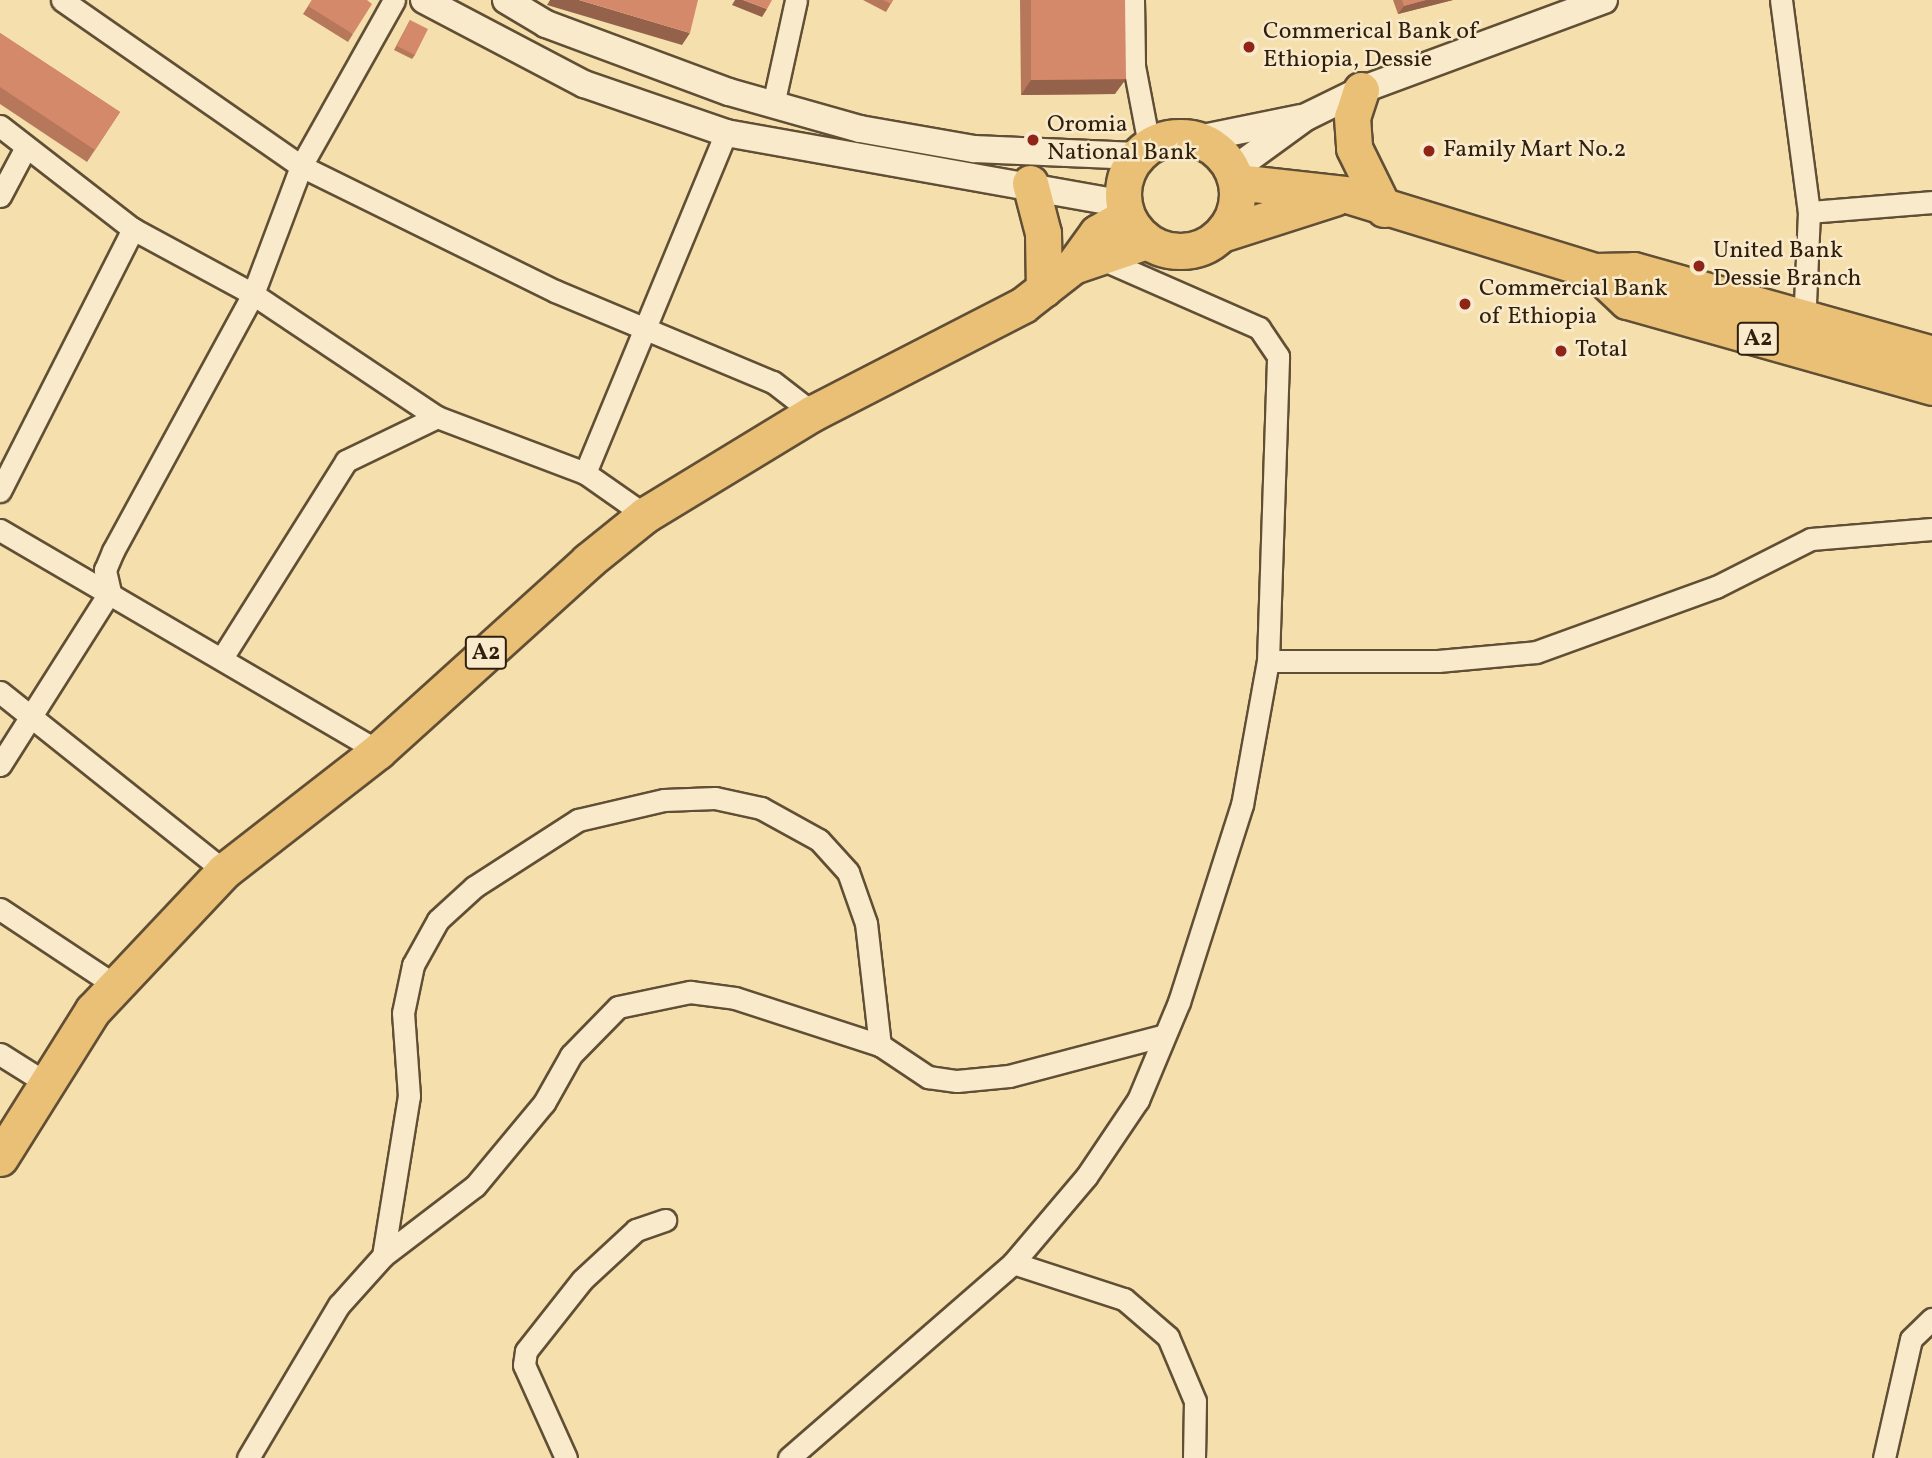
<!DOCTYPE html>
<style>
body{margin:0}
#map{position:relative;width:1932px;height:1458px;overflow:hidden;background:#f5dfad;font-family:Vollkorn,serif}
div>[style]{position:absolute}
.roads{filter:drop-shadow(2px 0 #614f35) drop-shadow(-2px 0 #614f35) drop-shadow(0 2px #614f35) drop-shadow(0 -2px #614f35)}
.minor>*{height:21px;margin:-10.5px;padding:0 10.5px;transform-origin:10.5px;border-radius:10.5px;background:#f8eaca}
.tertiary>*{height:26px;margin:-13px;padding:0 13px;transform-origin:13px;border-radius:13px;background:#f8eaca}
.trunk>*{height:35px;margin:-17.5px;padding:0 17.5px;transform-origin:17.5px;border-radius:17.5px;background:#eac076}
.trunk>.ring{margin:-17.5px;padding:0;box-sizing:content-box;background:none;border:35px solid #eac076;border-radius:50%}
.wall>*{inset:0;background:#b6775b}
.shaded-wall>*{inset:0;background:#94614a}
.building>*{inset:0;background:#d48a6a}
.dots>*{width:19px;height:19px;translate:-50% -50%;box-sizing:border-box;border:4px solid #f8eaca;border-radius:50%}
span{translate:-50% -50%;white-space:nowrap;text-align:center;line-height:1.15;-webkit-text-stroke:5px #f8eaca;paint-order:stroke}
.shield-label span{padding:2px 5px;background:#f8eaca;border:2px solid;border-radius:5px;-webkit-text-stroke-width:0}
.shield-label{font-size:23px;color:#301f0d;font-weight:700}
.poi-label{font-size:24px;color:#301f0d}
.left{translate:0 -50%;text-align:left}
</style>
<div id="map">
<div class="roads">
<div class="minor">
<div style="left:62px;top:0;width:291px;rotate:34.8deg"></div>
<div style="left:301px;top:166px;width:283px;rotate:26.2deg"></div>
<div style="left:555px;top:291px;width:236px;rotate:22.7deg"></div>
<div style="left:773px;top:382px;width:51px;rotate:37.8deg"></div>
<div style="left:1133px;top:0;width:66px;rotate:89.1deg"></div>
<div style="left:1134px;top:66px;width:80px;rotate:79.2deg"></div>
<div style="left:1781px;top:0;width:214px;rotate:82.5deg"></div>
<div style="left:1809px;top:212px;width:116px;rotate:92.5deg"></div>
<div style="left:773px;top:105px;width:107px;rotate:-77.6deg"></div>
<div style="left:0;top:126px;width:168px;rotate:37.8deg"></div>
<div style="left:133px;top:229px;width:136px;rotate:28.4deg"></div>
<div style="left:253px;top:294px;width:221px;rotate:33.8deg"></div>
<div style="left:437px;top:417px;width:158px;rotate:20.7deg"></div>
<div style="left:585px;top:473px;width:73px;rotate:35deg"></div>
<div style="left:0;top:196px;width:55px;rotate:-62deg"></div>
<div style="left:1809px;top:212px;width:123px;rotate:-4.6deg"></div>
<div style="left:585px;top:473px;width:368px;rotate:-67.5deg"></div>
<div style="left:0;top:491px;width:294px;rotate:-63.1deg"></div>
<div style="left:0;top:530px;width:438px;rotate:30.3deg"></div>
<div style="left:222px;top:658px;width:233px;rotate:-57.8deg"></div>
<div style="left:346px;top:461px;width:101px;rotate:-25.8deg"></div>
<div style="left:1268px;top:661px;width:170px"></div>
<div style="left:1438px;top:661px;width:98px;rotate:-5.2deg"></div>
<div style="left:1536px;top:652px;width:191px;rotate:-19.9deg"></div>
<div style="left:1716px;top:587px;width:106px;rotate:-26.8deg"></div>
<div style="left:1811px;top:539px;width:121px;rotate:-4.7deg"></div>
<div style="left:0;top:692px;width:287px;rotate:38.6deg"></div>
<div style="left:0;top:765px;width:205px;rotate:-57.6deg"></div>
<div style="left:110px;top:592px;width:23px;rotate:-103deg"></div>
<div style="left:105px;top:570px;width:21px;rotate:-67deg"></div>
<div style="left:113px;top:551px;width:293px;rotate:-61.4deg"></div>
<div style="left:253px;top:294px;width:137px;rotate:-69.4deg"></div>
<div style="left:301px;top:166px;width:190px;rotate:-60.7deg"></div>
<div style="left:0;top:909px;width:138px;rotate:33.5deg"></div>
<div style="left:0;top:1054px;width:51px;rotate:32.1deg"></div>
<div style="left:383px;top:1256px;width:162px;rotate:-80.8deg"></div>
<div style="left:409px;top:1096px;width:83px;rotate:-94.1deg"></div>
<div style="left:403px;top:1013px;width:49px;rotate:-78.2deg"></div>
<div style="left:413px;top:965px;width:51px;rotate:-60.9deg"></div>
<div style="left:438px;top:920px;width:49px;rotate:-42.5deg"></div>
<div style="left:474px;top:887px;width:124px;rotate:-32.8deg"></div>
<div style="left:578px;top:820px;width:88px;rotate:-13.1deg"></div>
<div style="left:664px;top:800px;width:51px;rotate:-2.2deg"></div>
<div style="left:715px;top:798px;width:47px;rotate:12.3deg"></div>
<div style="left:761px;top:808px;width:66px;rotate:28.9deg"></div>
<div style="left:819px;top:840px;width:43px;rotate:47.8deg"></div>
<div style="left:848px;top:872px;width:54px;rotate:70.6deg"></div>
<div style="left:866px;top:923px;width:123px;rotate:83.5deg"></div>
<div style="left:1013px;top:1263px;width:117px;rotate:18deg"></div>
<div style="left:1124px;top:1299px;width:58px;rotate:40.8deg"></div>
<div style="left:1168px;top:1337px;width:69px;rotate:67.1deg"></div>
<div style="left:1195px;top:1401px;width:57px;rotate:91deg"></div>
<div style="left:248px;top:1458px;width:178px;rotate:-59.3deg"></div>
<div style="left:339px;top:1305px;width:66px;rotate:-48.1deg"></div>
<div style="left:383px;top:1256px;width:116px;rotate:-37.3deg"></div>
<div style="left:475px;top:1186px;width:108px;rotate:-50.3deg"></div>
<div style="left:544px;top:1103px;width:55px;rotate:-60.6deg"></div>
<div style="left:571px;top:1055px;width:67px;rotate:-45.6deg"></div>
<div style="left:618px;top:1007px;width:74px;rotate:-11.8deg"></div>
<div style="left:690px;top:992px;width:45px;rotate:7.6deg"></div>
<div style="left:735px;top:998px;width:152px;rotate:18deg"></div>
<div style="left:880px;top:1045px;width:58px;rotate:33.7deg"></div>
<div style="left:928px;top:1077px;width:29px;rotate:8deg"></div>
<div style="left:957px;top:1081px;width:52px;rotate:-5.5deg"></div>
<div style="left:1009px;top:1076px;width:158px;rotate:-14.7deg"></div>
<div style="left:566px;top:1458px;width:102px;rotate:-114.3deg"></div>
<div style="left:524px;top:1365px;width:14px;rotate:-82deg"></div>
<div style="left:526px;top:1351px;width:90px;rotate:-51.7deg"></div>
<div style="left:582px;top:1280px;width:74px;rotate:-42.8deg"></div>
<div style="left:636px;top:1230px;width:31px;rotate:-19deg"></div>
<div style="left:789px;top:1458px;width:297px;rotate:-41deg"></div>
<div style="left:1013px;top:1263px;width:113px;rotate:-49.7deg"></div>
<div style="left:1086px;top:1177px;width:93px;rotate:-56deg"></div>
<div style="left:1138px;top:1100px;width:106px;rotate:-67.3deg"></div>
<div style="left:1179px;top:1002px;width:207px;rotate:-72.3deg"></div>
<div style="left:1242px;top:805px;width:146px;rotate:-79.8deg"></div>
<div style="left:1268px;top:661px;width:305px;rotate:-88.1deg"></div>
<div style="left:1278px;top:356px;width:34px;rotate:-124deg"></div>
<div style="left:1259px;top:328px;width:169px;rotate:-156.3deg"></div>
<div style="left:1884px;top:1458px;width:122px;rotate:-77.2deg"></div>
<div style="left:1911px;top:1339px;width:29px;rotate:-44deg"></div>
</div>
<div class="tertiary">
<div style="left:424px;top:0;width:181px;rotate:27.7deg"></div>
<div style="left:584px;top:84px;width:150px;rotate:19deg"></div>
<div style="left:726px;top:133px;width:404px;rotate:10.1deg"></div>
<div style="left:506px;top:0;width:47px;rotate:31deg"></div>
<div style="left:546px;top:24px;width:195px;rotate:20.4deg"></div>
<div style="left:729px;top:92px;width:136px;rotate:15.8deg"></div>
<div style="left:860px;top:129px;width:116px;rotate:10deg"></div>
<div style="left:974px;top:149px;width:163px;rotate:2.5deg"></div>
<div style="left:1198px;top:139px;width:105px;rotate:-11.5deg"></div>
<div style="left:1233px;top:170px;width:90px;rotate:-36deg"></div>
<div style="left:1306px;top:117px;width:61px;rotate:-26.1deg"></div>
<div style="left:1361px;top:90px;width:259px;rotate:-20.3deg"></div>
</div>
<div class="trunk">
<div style="left:1361px;top:90px;width:28px;rotate:108deg"></div>
<div style="left:1352px;top:117px;width:31px;rotate:86deg"></div>
<div style="left:1354px;top:148px;width:68px;rotate:63.8deg"></div>
<div class="ring" style="left:1123px;top:137px;width:79px;height:79px"></div>
<div style="left:1236px;top:182px;width:109px;rotate:6.3deg"></div>
<div style="left:1344px;top:194px;width:263px;rotate:17.1deg"></div>
<div style="left:1595px;top:271px;width:39px;rotate:-1deg"></div>
<div style="left:1634px;top:270px;width:310px;rotate:15.7deg"></div>
<div style="left:1030px;top:183px;width:52px;rotate:75.4deg"></div>
<div style="left:1043px;top:233px;width:56px;rotate:89deg"></div>
<div style="left:1221px;top:234px;width:119px;rotate:-17.7deg"></div>
<div style="left:1073px;top:266px;width:78px;rotate:-18.7deg"></div>
<div style="left:1595px;top:271px;width:44px;rotate:43.2deg"></div>
<div style="left:1627px;top:301px;width:317px;rotate:15.7deg"></div>
<div style="left:0;top:1158px;width:175px;rotate:-57.9deg"></div>
<div style="left:93px;top:1010px;width:191px;rotate:-46.7deg"></div>
<div style="left:224px;top:871px;width:195px;rotate:-37.9deg"></div>
<div style="left:378px;top:751px;width:283px;rotate:-42.1deg"></div>
<div style="left:588px;top:561px;width:73px;rotate:-38.9deg"></div>
<div style="left:645px;top:515px;width:197px;rotate:-31.3deg"></div>
<div style="left:813px;top:413px;width:236px;rotate:-27.2deg"></div>
<div style="left:1023px;top:305px;width:63px;rotate:-38deg"></div>
<div style="left:1073px;top:266px;width:41px;rotate:-54deg"></div>
<div style="left:1097px;top:233px;width:34px;rotate:-30deg"></div>
</div>
</div>
<div class="wall">
<div style="clip-path:polygon(312px 0,353px 34px,348px 42px,303px 14px)"></div>
<div style="clip-path:polygon(863px 0,893px 0,886px 12px)"></div>
<div style="clip-path:polygon(1020px 0,1125px 0,1115px 94px,1021px 95px)"></div>
<div style="clip-path:polygon(1393px 0,1453px 0,1398px 14px)"></div>
<div style="clip-path:polygon(410px 20px,415px 55px,412px 59px,394px 50px)"></div>
<div style="clip-path:polygon(0 33px,120px 112px,87px 162px,0 104px)"></div>
</div>
<div class="shaded-wall">
<div style="clip-path:polygon(550px 0,579px 0,690px 33px,682px 45px,547px 5px)"></div>
<div style="clip-path:polygon(735px 0,743px 0,767px 9px,762px 17px,732px 5px)"></div>
<div style="clip-path:polygon(1426px 0,1453px 0,1398px 14px,1404px 6px)"></div>
<div style="clip-path:polygon(1126px 79px,1115px 94px,1021px 95px,1031px 80px)"></div>
</div>
<div class="building">
<div style="clip-path:polygon(312px 0,367px 0,372px 4px,353px 34px,308px 6px)"></div>
<div style="clip-path:polygon(579px 0,698px 0,690px 33px)"></div>
<div style="clip-path:polygon(743px 0,772px 0,767px 9px)"></div>
<div style="clip-path:polygon(883px 0,893px 0,891px 4px)"></div>
<div style="clip-path:polygon(1031px 0,1125px 0,1126px 79px,1031px 80px)"></div>
<div style="clip-path:polygon(1402px 0,1426px 0,1404px 6px)"></div>
<div style="clip-path:polygon(410px 20px,428px 29px,415px 55px,397px 46px)"></div>
<div style="clip-path:polygon(0 33px,120px 112px,95px 150px,0 87px)"></div>
</div>
<div class="dots">
<div style="left:1249px;top:47px;background:#8f2418"></div>
<div style="left:1033px;top:140px;background:#8f2418"></div>
<div style="left:1429px;top:151px;background:#8f2418"></div>
<div style="left:1699px;top:266px;background:#8f2418"></div>
<div style="left:1465px;top:304px;background:#8f2418"></div>
<div style="left:1561px;top:351px;background:#8f2418"></div>
</div>
<div class="shield-label">
<span style="left:1758px;top:339px">A2</span>
<span style="left:486px;top:653px">A2</span>
</div>
<div class="poi-label">
<span class="left" style="left:1263px;top:47px">Commerical Bank of<br>Ethiopia, Dessie</span>
<span class="left" style="left:1047px;top:140px">Oromia<br>National Bank</span>
<span class="left" style="left:1443px;top:151px">Family Mart No.2</span>
<span class="left" style="left:1713px;top:266px">United Bank<br>Dessie Branch</span>
<span class="left" style="left:1479px;top:304px">Commercial Bank<br>of Ethiopia</span>
<span class="left" style="left:1575px;top:351px">Total</span>
</div>
</div>
